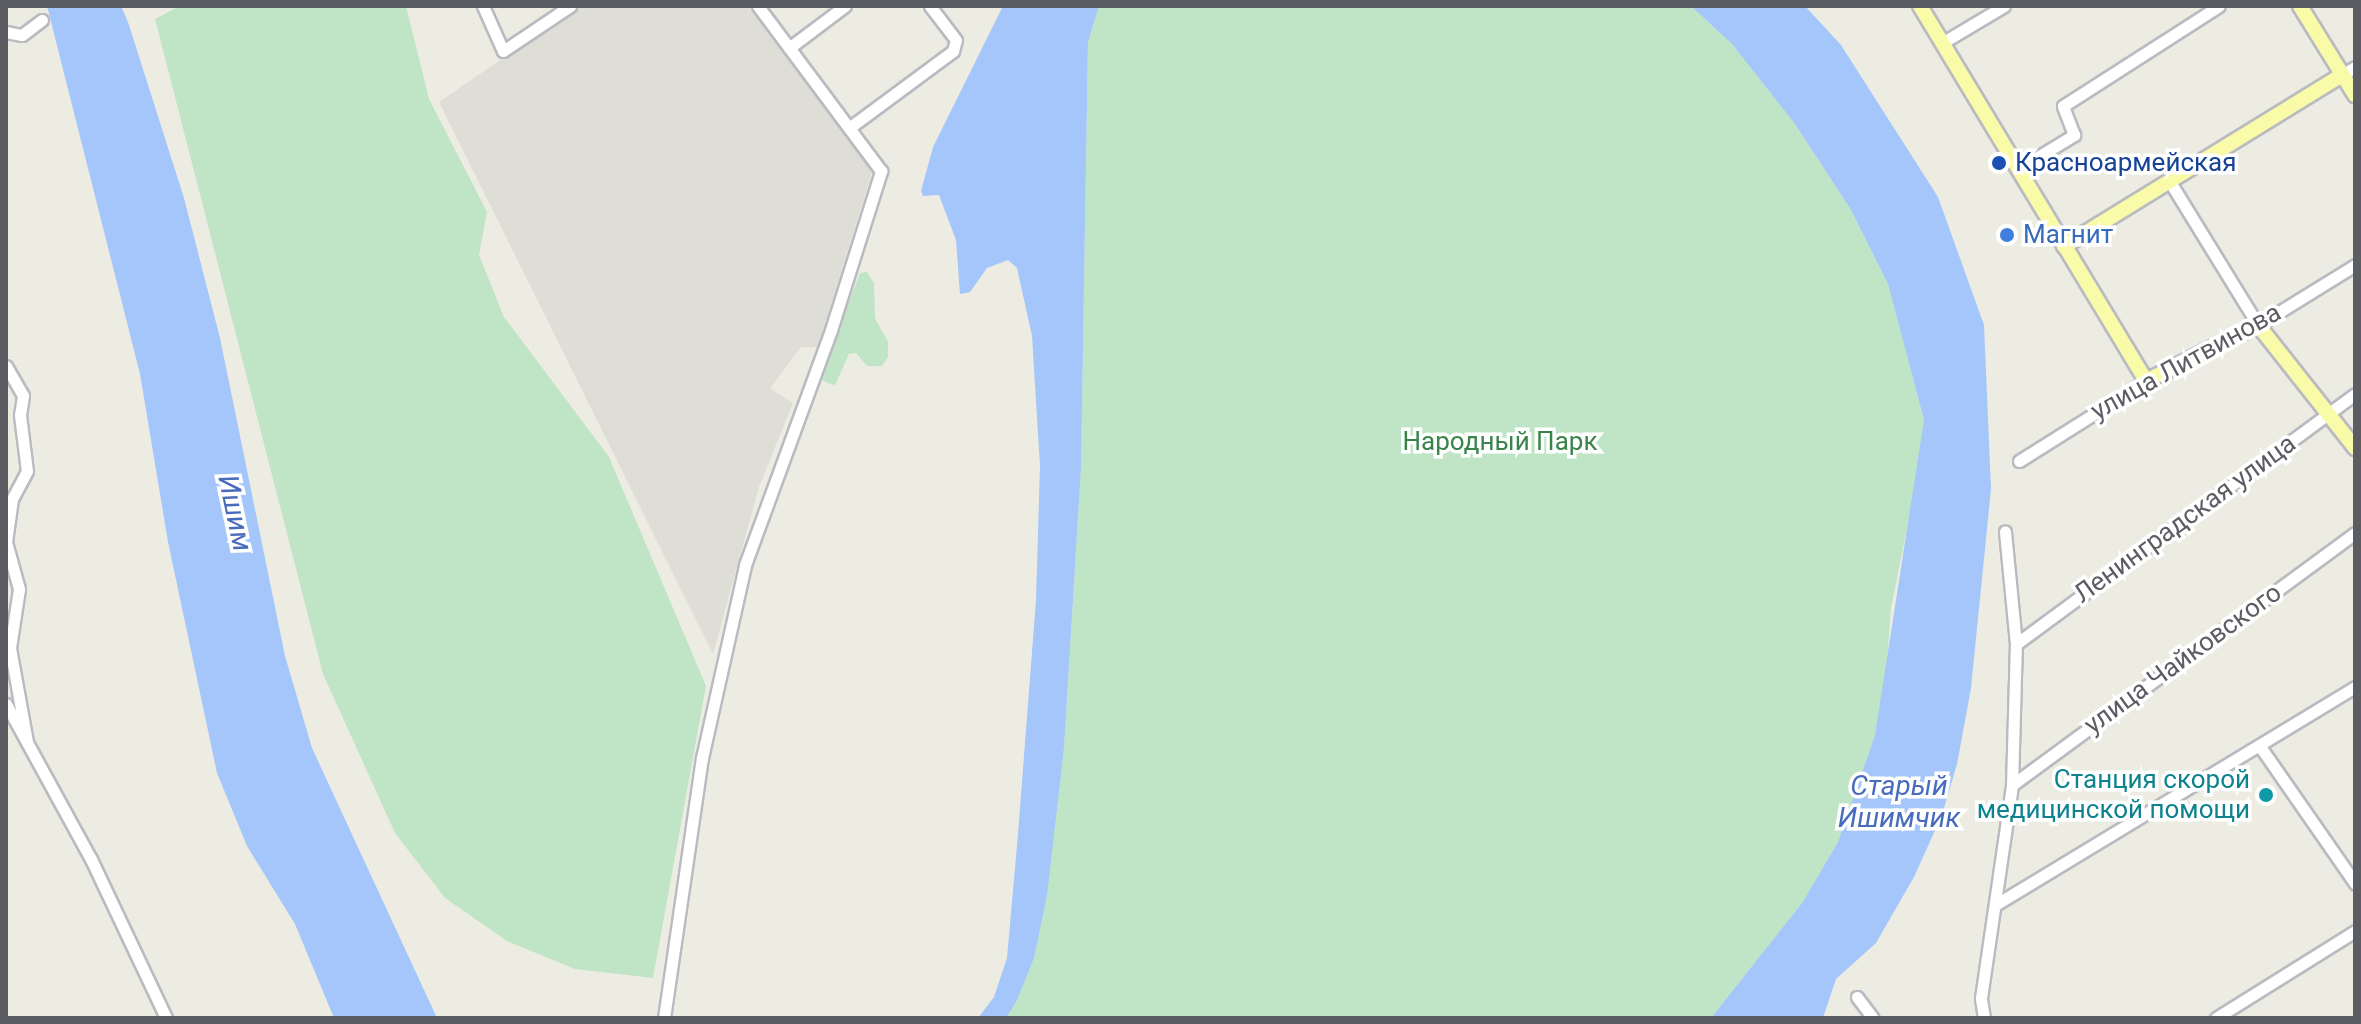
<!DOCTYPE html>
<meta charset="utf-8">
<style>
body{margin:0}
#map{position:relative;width:2361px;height:1024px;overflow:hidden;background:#edece3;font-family:Roboto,sans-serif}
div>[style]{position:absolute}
.industrial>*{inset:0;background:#deded7}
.green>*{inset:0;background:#c0e4c6}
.water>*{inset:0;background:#a4c6fb}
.roads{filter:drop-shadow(2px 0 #babbc1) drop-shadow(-2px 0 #babbc1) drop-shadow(0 2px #babbc1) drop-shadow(0 -2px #babbc1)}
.minor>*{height:11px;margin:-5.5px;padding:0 5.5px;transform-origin:5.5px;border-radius:5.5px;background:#fff}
.major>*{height:14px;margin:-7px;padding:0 7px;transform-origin:7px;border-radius:7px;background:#fafba9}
.dots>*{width:22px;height:22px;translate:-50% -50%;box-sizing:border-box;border:4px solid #fff;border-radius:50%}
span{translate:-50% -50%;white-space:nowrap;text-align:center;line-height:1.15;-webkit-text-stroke:7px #fff;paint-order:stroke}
.transit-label{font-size:26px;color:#164399}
.left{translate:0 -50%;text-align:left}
.shop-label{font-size:26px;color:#366cbe}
.street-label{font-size:26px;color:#5b5d63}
.park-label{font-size:26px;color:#39844a}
.culture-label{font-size:26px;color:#0d838f}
.right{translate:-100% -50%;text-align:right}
.water-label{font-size:28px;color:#486cbd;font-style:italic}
.frame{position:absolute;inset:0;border:8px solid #5b5d63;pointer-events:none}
</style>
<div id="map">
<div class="industrial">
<div style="clip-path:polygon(579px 6px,748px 6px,872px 172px,818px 347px,801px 347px,770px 388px,793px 403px,759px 487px,713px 654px,439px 102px)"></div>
</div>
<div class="green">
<div style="clip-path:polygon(180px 6px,406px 6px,429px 99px,487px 212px,479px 255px,504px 317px,609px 457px,706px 686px,653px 978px,575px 969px,507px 941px,445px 898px,395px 833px,323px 674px,155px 19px)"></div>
<div style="clip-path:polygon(1099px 6px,1691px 6px,1732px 44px,1795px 124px,1851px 210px,1888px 284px,1924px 420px,1918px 474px,1891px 608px,1886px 675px,1875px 735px,1838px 842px,1802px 903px,1711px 1018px,1006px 1018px,1034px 958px,1064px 749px,1081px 468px,1088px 42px)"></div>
<div style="clip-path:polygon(867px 272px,874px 283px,875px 318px,888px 342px,888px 357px,882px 366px,867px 366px,856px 353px,849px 354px,835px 385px,827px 383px,821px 379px,829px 354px,860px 273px)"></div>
</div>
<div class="water">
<div style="clip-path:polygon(47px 6px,121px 6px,128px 22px,184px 198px,220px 338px,285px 656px,312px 748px,437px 1018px,334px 1018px,295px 924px,247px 846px,217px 773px,168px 542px,140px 374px)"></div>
<div style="clip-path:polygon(1003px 6px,1099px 6px,1088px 42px,1081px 468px,1064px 748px,1047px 895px,1034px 958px,1016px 1002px,1006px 1018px,978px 1018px,994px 997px,1007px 958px,1018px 834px,1036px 600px,1040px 466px,1032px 336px,1017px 268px,1008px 260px,987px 268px,970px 292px,960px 294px,956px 240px,939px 195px,923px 196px,921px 191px,933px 147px)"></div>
<div style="clip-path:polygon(1691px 6px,1805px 6px,1841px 45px,1938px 197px,1984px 325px,1991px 489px,1971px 688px,1957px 764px,1942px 815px,1914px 877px,1876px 943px,1836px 979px,1823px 1018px,1711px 1018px,1802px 903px,1838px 842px,1875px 735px,1924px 420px,1888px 284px,1851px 210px,1795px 124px,1732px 44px)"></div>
</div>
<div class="roads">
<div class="minor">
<div style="left:483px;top:6px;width:49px;rotate:66deg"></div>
<div style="left:503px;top:51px;width:81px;rotate:-33.9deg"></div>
<div style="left:6px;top:32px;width:16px;rotate:11deg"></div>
<div style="left:22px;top:35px;width:25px;rotate:-37deg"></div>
<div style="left:1942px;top:43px;width:72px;rotate:-30.8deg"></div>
<div style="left:789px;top:48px;width:70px;rotate:-36.9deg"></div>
<div style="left:2342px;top:75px;width:15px;rotate:-32deg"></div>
<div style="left:849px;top:128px;width:129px;rotate:-36.5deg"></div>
<div style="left:953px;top:51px;width:11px;rotate:-75deg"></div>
<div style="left:956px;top:40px;width:43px;rotate:-127.4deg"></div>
<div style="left:2018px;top:169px;width:66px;rotate:-31.3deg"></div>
<div style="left:2074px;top:135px;width:31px;rotate:-111deg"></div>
<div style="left:2063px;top:106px;width:185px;rotate:-32.7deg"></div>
<div style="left:2170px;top:182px;width:168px;rotate:58.4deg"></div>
<div style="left:2258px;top:325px;width:114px;rotate:-31.7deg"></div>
<div style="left:6px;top:366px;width:34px;rotate:60deg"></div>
<div style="left:23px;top:396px;width:19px;rotate:99deg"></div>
<div style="left:20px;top:415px;width:56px;rotate:82.9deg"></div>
<div style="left:27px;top:471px;width:32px;rotate:118deg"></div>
<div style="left:12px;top:499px;width:43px;rotate:97.9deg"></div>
<div style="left:6px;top:542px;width:49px;rotate:74.5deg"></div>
<div style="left:19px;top:589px;width:60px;rotate:98.7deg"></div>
<div style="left:10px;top:648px;width:96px;rotate:79.7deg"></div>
<div style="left:2019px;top:461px;width:150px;rotate:-32.2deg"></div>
<div style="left:2016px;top:644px;width:421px;rotate:-36.4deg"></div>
<div style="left:6px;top:704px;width:177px;rotate:61.3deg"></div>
<div style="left:91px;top:859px;width:176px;rotate:64.7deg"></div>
<div style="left:2261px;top:748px;width:165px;rotate:55.2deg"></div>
<div style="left:2012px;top:785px;width:426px;rotate:-36.3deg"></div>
<div style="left:1995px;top:905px;width:421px;rotate:-31.2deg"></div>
<div style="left:1857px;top:997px;width:26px;rotate:53deg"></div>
<div style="left:664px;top:1018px;width:263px;rotate:-81.7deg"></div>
<div style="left:702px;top:758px;width:198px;rotate:-77.4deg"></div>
<div style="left:745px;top:565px;width:250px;rotate:-69.9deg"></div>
<div style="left:831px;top:330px;width:167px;rotate:-72.5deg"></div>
<div style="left:881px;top:171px;width:206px;rotate:-126.7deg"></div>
<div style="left:1984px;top:1018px;width:20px;rotate:-99deg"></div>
<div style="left:1981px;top:998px;width:215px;rotate:-81.7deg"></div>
<div style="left:2012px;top:785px;width:141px;rotate:-88.4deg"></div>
<div style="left:2016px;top:644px;width:113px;rotate:-95.6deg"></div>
<div style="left:2216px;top:1018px;width:164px;rotate:-32deg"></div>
</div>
<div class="major">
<div style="left:1920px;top:6px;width:438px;rotate:58.9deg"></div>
<div style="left:2146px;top:381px;width:125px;rotate:-26.6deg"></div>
<div style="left:2258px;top:325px;width:157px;rotate:51.7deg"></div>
<div style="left:2300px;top:6px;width:105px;rotate:58.3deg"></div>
<div style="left:2064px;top:246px;width:326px;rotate:-31.6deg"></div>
</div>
</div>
<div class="dots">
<div style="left:1999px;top:163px;background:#1a4fb4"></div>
<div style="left:2007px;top:235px;background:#3f7fe0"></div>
<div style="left:2266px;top:795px;background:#0f9aa8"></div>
</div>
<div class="transit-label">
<span class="left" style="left:2015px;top:163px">Красноармейская</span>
</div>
<div class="shop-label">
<span class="left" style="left:2023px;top:235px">Магнит</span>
</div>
<div class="street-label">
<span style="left:2186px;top:362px;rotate:-29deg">улица Литвинова</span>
<span style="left:2185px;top:519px;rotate:-36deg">Ленинградская улица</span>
<span style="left:2183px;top:659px;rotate:-36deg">улица Чайковского</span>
</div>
<div class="park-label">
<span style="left:1500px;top:442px">Народный Парк</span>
</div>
<div class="culture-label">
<span class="right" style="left:2250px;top:795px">Станция скорой<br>медицинской помощи</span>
</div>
<div class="water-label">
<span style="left:235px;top:513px;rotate:78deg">Ишим</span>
<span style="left:1899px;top:802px">Старый<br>Ишимчик</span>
</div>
<div class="frame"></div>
</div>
